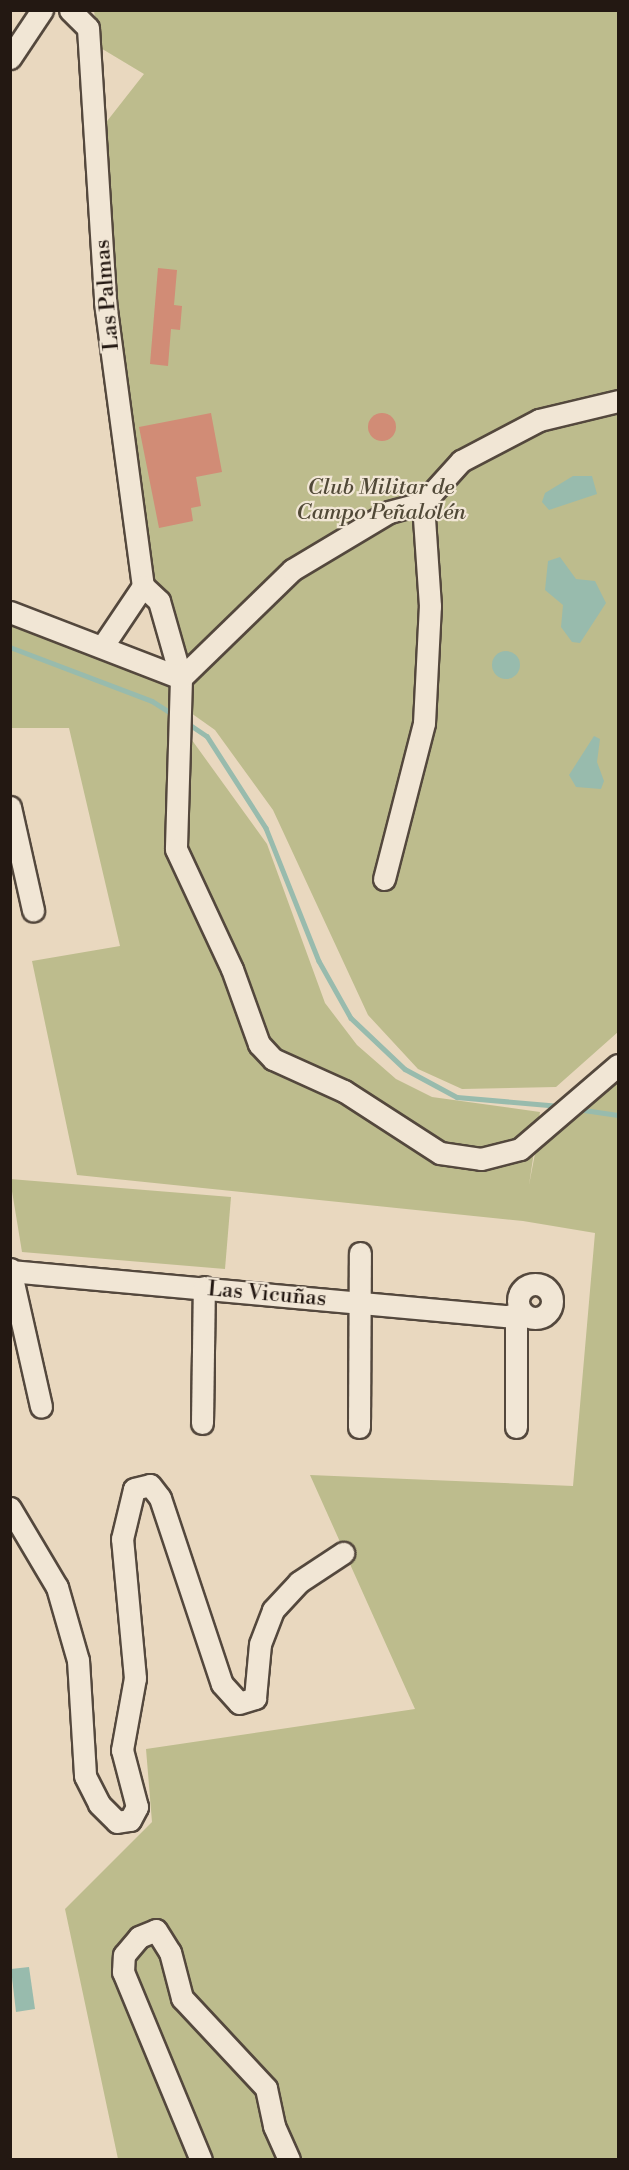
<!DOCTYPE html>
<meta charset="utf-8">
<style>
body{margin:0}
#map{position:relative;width:629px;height:2170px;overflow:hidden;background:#e9d8bf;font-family:"Libre Bodoni",serif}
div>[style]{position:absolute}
.green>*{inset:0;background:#bdbc8d}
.water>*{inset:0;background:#98bbad}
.round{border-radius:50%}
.stream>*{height:4.5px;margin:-2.25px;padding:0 2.25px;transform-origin:2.25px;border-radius:2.25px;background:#98bbad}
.building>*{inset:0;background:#d18c76}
.roads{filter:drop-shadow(2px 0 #54483d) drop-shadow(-2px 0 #54483d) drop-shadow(0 2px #54483d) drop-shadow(0 -2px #54483d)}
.minor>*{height:21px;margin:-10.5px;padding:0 10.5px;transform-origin:10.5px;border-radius:10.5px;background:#f1e6d5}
.minor>.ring{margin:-10.5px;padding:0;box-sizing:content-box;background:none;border:21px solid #f1e6d5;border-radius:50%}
span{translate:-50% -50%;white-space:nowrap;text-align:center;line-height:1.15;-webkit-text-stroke:4.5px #f1e6d5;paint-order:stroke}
.street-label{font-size:22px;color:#231812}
.park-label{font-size:22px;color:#514937;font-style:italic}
.frame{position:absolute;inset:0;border:12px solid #231812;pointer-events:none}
</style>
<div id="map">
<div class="green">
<div style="clip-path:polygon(94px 11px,618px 11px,618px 1032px,556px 1087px,462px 1089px,418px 1069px,368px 1015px,273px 810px,215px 730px,191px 713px,189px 736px,267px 844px,325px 1003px,357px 1045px,396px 1079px,432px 1097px,540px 1112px,529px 1185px,537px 1143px,618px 1071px,618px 2159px,118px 2159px,65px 1909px,152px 1822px,146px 1749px,415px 1709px,310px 1475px,573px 1486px,595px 1233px,523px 1221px,77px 1175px,32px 961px,120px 946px,69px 728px,11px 728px,11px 614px,192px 687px,151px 578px,114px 305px,104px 125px,144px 74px,99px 47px)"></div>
<div style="clip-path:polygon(10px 1179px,231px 1197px,225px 1269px,22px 1252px)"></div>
</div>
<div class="water">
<div style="clip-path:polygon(573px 476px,592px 476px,597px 494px,549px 510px,542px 502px,545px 493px)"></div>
<div style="clip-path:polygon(560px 557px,576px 579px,595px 581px,606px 603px,580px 643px,572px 642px,561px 627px,563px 605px,545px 590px,548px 561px)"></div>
<div class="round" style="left:492px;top:651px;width:28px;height:28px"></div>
<div style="clip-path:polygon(594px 736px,600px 739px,597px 762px,604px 781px,601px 789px,576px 787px,569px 775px)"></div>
<div style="clip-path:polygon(29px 1967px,35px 2009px,16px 2012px,11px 1969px)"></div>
</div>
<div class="stream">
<div style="left:10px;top:647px;width:152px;rotate:20.8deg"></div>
<div style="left:152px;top:701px;width:26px;rotate:32deg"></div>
<div style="left:186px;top:722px;width:25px;rotate:34deg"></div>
<div style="left:207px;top:736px;width:109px;rotate:57.3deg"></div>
<div style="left:266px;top:828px;width:143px;rotate:68.3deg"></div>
<div style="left:319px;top:961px;width:65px;rotate:60.7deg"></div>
<div style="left:351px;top:1018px;width:74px;rotate:43.4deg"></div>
<div style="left:405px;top:1069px;width:59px;rotate:28.3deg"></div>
<div style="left:457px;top:1097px;width:103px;rotate:5deg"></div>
<div style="left:577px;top:1109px;width:41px;rotate:8.3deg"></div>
</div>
<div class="building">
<div style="clip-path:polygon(158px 268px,177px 270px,174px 305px,182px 306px,180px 330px,171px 329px,168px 366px,150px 364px)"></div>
<div class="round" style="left:368px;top:413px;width:28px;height:28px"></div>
<div style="clip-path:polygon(211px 413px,222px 472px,196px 477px,201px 506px,191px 508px,193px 521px,159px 528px,139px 427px)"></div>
</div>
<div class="roads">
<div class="minor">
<div style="left:70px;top:10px;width:25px;rotate:45deg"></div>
<div style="left:88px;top:28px;width:275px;rotate:86.4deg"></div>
<div style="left:105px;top:302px;width:287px;rotate:82.4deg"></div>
<div style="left:143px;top:586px;width:70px;rotate:123.9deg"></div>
<div style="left:10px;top:58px;width:58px;rotate:-56.3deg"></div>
<div style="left:143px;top:586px;width:22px;rotate:43deg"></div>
<div style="left:159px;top:601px;width:80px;rotate:74.1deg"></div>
<div style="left:181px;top:678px;width:171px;rotate:91.7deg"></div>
<div style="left:176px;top:849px;width:132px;rotate:65deg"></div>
<div style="left:232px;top:969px;width:80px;rotate:70.2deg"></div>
<div style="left:259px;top:1044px;width:21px;rotate:47deg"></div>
<div style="left:273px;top:1059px;width:78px;rotate:24.3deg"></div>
<div style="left:344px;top:1091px;width:114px;rotate:32.9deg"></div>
<div style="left:440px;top:1153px;width:41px;rotate:8.3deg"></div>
<div style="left:481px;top:1159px;width:40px;rotate:-14.4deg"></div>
<div style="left:520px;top:1149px;width:129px;rotate:-40.6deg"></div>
<div style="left:10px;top:612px;width:183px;rotate:21.1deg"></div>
<div style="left:181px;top:678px;width:155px;rotate:-44.2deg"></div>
<div style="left:292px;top:570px;width:113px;rotate:-30.9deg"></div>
<div style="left:389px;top:512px;width:35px;rotate:-15deg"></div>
<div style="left:423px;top:503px;width:57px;rotate:-47.9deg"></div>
<div style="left:461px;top:461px;width:88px;rotate:-27.7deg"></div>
<div style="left:539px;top:420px;width:81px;rotate:-13.5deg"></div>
<div style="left:10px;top:807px;width:106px;rotate:77.4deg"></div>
<div style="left:384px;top:879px;width:161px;rotate:-75.6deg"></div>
<div style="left:424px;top:723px;width:117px;rotate:-87.1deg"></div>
<div style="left:430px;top:606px;width:103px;rotate:-93.9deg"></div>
<div style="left:10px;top:1269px;width:141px;rotate:77.3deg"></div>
<div style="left:10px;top:1271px;width:499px;rotate:5.2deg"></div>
<div style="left:507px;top:1316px;width:16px;rotate:-11deg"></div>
<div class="ring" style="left:518px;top:1284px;width:13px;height:13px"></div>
<div style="left:202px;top:1423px;width:136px;rotate:-89.2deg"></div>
<div style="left:359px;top:1427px;width:174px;rotate:-89.7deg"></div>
<div style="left:516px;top:1427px;width:111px;rotate:-90deg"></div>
<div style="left:10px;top:1508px;width:92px;rotate:59.3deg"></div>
<div style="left:57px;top:1587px;width:76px;rotate:74deg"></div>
<div style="left:78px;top:1660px;width:116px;rotate:86.5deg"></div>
<div style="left:85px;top:1776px;width:31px;rotate:63deg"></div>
<div style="left:99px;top:1804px;width:25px;rotate:45deg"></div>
<div style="left:117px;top:1822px;width:13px;rotate:-9deg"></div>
<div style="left:130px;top:1820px;width:15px;rotate:-62deg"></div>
<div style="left:137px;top:1807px;width:59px;rotate:-104.7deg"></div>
<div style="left:122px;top:1750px;width:73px;rotate:-79.8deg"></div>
<div style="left:135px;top:1678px;width:140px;rotate:-95.3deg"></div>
<div style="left:122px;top:1539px;width:51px;rotate:-76.5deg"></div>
<div style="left:134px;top:1489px;width:16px;rotate:-14deg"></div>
<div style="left:150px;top:1485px;width:16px;rotate:52deg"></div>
<div style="left:160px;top:1498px;width:196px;rotate:71.6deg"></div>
<div style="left:222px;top:1684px;width:25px;rotate:48deg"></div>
<div style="left:239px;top:1703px;width:17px;rotate:-17deg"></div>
<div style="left:255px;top:1698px;width:54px;rotate:-84.7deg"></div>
<div style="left:260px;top:1644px;width:36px;rotate:-69deg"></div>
<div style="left:273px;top:1610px;width:38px;rotate:-47deg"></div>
<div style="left:299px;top:1582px;width:53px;rotate:-33.4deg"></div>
<div style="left:201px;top:2160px;width:204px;rotate:-112.5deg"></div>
<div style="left:123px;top:1972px;width:17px;rotate:-87deg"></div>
<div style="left:124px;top:1955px;width:23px;rotate:-50deg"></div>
<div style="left:139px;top:1937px;width:18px;rotate:-22deg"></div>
<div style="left:156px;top:1930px;width:26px;rotate:58deg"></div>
<div style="left:170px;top:1952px;width:48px;rotate:75.4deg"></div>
<div style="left:182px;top:1998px;width:123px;rotate:47deg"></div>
<div style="left:266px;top:2088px;width:39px;rotate:78deg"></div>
<div style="left:274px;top:2126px;width:37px;rotate:66deg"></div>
</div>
</div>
<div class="street-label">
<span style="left:107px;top:295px;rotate:-95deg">Las Palmas</span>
<span style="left:267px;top:1294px;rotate:5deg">Las Vicuñas</span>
</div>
<div class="park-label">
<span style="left:381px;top:500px">Club Militar de<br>Campo Peñalolén</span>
</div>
<div class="frame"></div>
</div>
